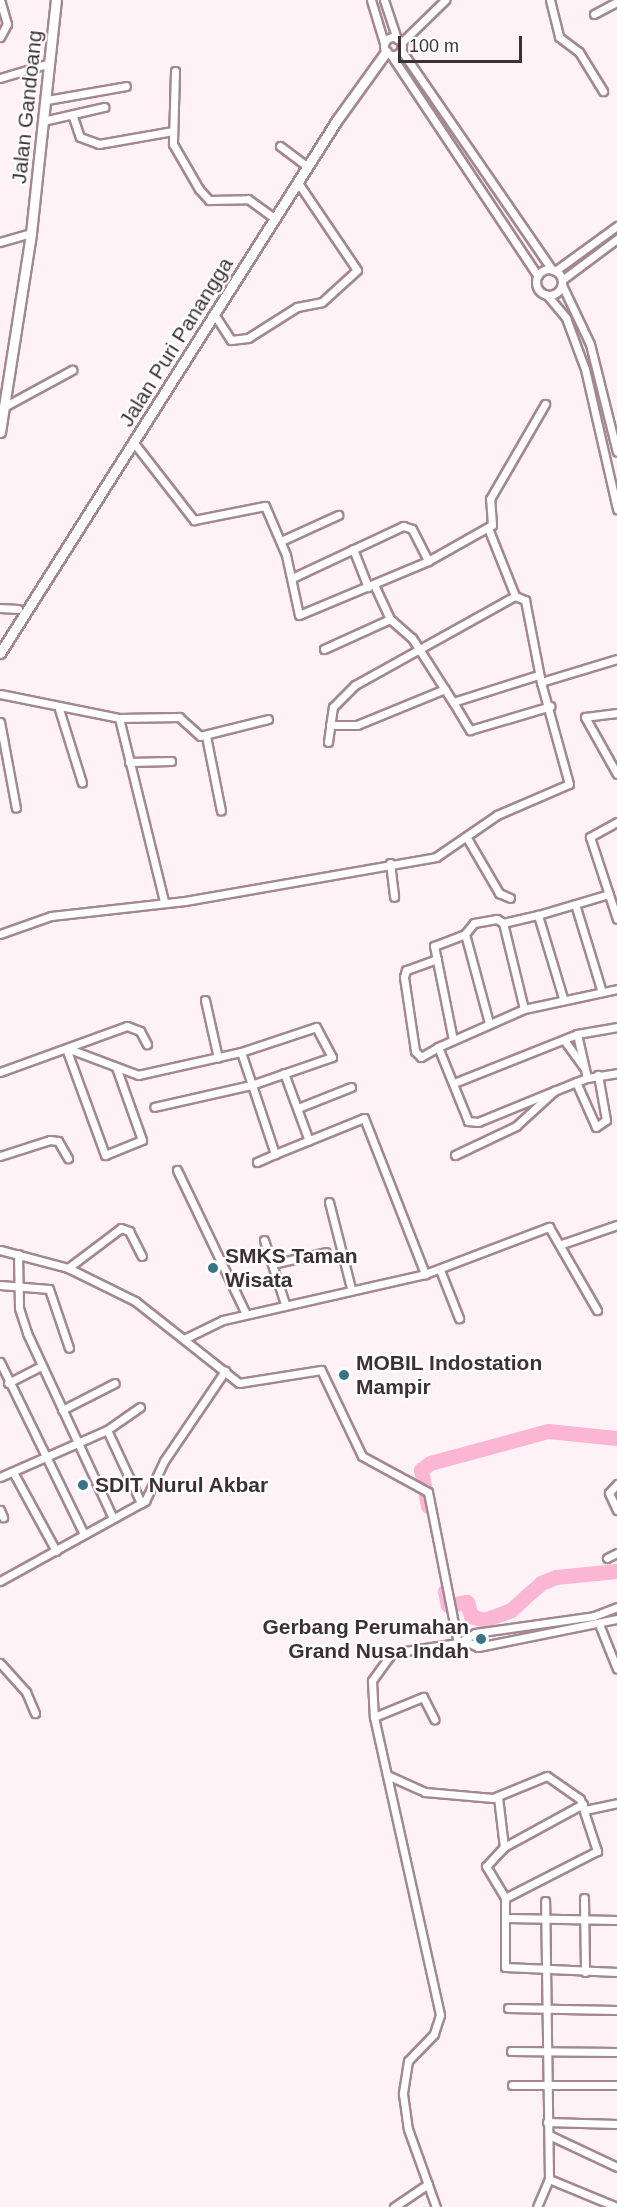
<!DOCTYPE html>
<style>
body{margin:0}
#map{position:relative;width:617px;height:2207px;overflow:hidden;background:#fff2f7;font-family:Arial,sans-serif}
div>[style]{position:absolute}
.stream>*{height:2px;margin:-1px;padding:0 1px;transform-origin:1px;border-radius:1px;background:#fab6d3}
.river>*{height:15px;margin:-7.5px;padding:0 7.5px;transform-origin:7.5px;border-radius:7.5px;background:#fab6d3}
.roads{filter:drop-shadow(2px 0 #a38792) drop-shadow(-2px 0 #a38792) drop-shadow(0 2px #a38792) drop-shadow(0 -2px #a38792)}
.minor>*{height:7px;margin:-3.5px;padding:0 3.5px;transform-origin:3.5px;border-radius:3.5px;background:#fff}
.minor>.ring{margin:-3.5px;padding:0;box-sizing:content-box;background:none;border:7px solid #fff;border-radius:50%}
.tertiary>*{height:9px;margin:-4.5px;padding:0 4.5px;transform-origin:4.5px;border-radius:4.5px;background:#fff}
.dots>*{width:16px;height:16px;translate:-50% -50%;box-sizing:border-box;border:3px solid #fff;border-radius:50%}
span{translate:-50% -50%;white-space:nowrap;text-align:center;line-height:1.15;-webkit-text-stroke:4.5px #fff;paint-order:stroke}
.street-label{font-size:21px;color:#3d3136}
.poi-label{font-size:21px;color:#3d3136;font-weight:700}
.left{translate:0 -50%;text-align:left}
.right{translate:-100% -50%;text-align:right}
.scale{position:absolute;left:398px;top:36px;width:124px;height:27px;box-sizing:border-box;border:3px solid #3d3136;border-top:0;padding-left:8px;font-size:18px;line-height:21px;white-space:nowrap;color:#3d3136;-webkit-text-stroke:4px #fff;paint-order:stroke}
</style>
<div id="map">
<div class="stream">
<div style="left:368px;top:1465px;width:25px;rotate:26deg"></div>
</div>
<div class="river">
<div style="left:428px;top:1506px;width:37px;rotate:-101deg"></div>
<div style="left:421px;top:1470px;width:11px;rotate:-38deg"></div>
<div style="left:430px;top:1463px;width:122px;rotate:-15.2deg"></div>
<div style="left:548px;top:1431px;width:69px;rotate:5.8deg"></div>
<div style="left:445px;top:1591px;width:14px;rotate:78deg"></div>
<div style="left:448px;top:1605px;width:19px;rotate:-9deg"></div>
<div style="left:467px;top:1602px;width:15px;rotate:74deg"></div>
<div style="left:471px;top:1616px;width:14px;rotate:17deg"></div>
<div style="left:484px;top:1620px;width:29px;rotate:-20deg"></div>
<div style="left:511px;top:1610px;width:40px;rotate:-42deg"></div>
<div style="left:541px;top:1583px;width:16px;rotate:-22deg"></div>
<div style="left:556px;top:1577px;width:61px;rotate:-5.6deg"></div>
</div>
<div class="roads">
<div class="minor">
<div style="left:371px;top:0;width:45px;rotate:73.2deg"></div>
<div style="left:384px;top:0;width:41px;rotate:71.6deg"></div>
<div style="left:550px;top:0;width:38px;rotate:76deg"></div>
<div style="left:559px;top:37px;width:25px;rotate:37deg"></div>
<div style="left:579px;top:52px;width:46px;rotate:58.4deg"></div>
<div style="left:594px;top:14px;width:26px;rotate:-28deg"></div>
<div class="ring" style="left:384px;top:37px;width:11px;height:11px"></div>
<div style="left:0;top:37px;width:15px;rotate:-62deg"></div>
<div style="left:7px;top:24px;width:25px;rotate:-106deg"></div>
<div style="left:401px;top:43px;width:62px;rotate:-44.3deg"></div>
<div style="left:401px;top:50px;width:267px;rotate:55.5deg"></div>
<div style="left:391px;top:55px;width:265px;rotate:56.4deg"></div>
<div style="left:175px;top:71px;width:73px;rotate:91.6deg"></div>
<div style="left:173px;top:144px;width:52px;rotate:60deg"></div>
<div style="left:199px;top:189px;width:15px;rotate:48deg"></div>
<div style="left:209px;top:200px;width:39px;rotate:-1deg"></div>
<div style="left:248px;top:199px;width:32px;rotate:36deg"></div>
<div style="left:0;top:78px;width:52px;rotate:-16.7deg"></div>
<div style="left:47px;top:100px;width:80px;rotate:-10deg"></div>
<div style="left:73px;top:117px;width:21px;rotate:71deg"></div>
<div style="left:80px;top:137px;width:20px;rotate:20deg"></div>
<div style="left:99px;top:144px;width:75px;rotate:-10deg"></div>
<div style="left:43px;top:121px;width:63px;rotate:-12.9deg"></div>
<div style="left:280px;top:146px;width:35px;rotate:37deg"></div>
<div style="left:0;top:242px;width:32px;rotate:-16deg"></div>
<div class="ring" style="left:536px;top:269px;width:19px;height:19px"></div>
<div style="left:555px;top:271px;width:77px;rotate:-36deg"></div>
<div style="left:562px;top:280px;width:69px;rotate:-36.7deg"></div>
<div style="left:562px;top:285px;width:65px;rotate:64.6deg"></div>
<div style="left:590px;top:344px;width:111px;rotate:76deg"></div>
<div style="left:547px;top:295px;width:30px;rotate:50deg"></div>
<div style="left:566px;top:318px;width:54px;rotate:69.6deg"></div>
<div style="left:585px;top:369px;width:144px;rotate:77.1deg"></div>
<div style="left:214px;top:314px;width:31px;rotate:57deg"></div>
<div style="left:231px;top:340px;width:17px;rotate:-7deg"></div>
<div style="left:248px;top:338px;width:58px;rotate:-32.3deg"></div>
<div style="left:297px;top:307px;width:25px;rotate:-11deg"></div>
<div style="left:322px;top:302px;width:47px;rotate:-42.4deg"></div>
<div style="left:357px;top:270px;width:105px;rotate:-124.1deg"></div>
<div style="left:2px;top:408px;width:80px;rotate:-28.5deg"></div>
<div style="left:134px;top:443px;width:98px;rotate:52.1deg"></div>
<div style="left:194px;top:520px;width:72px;rotate:-11.2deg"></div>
<div style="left:265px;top:506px;width:53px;rotate:66.8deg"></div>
<div style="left:286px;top:555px;width:61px;rotate:77.8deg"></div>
<div style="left:299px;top:615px;width:140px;rotate:-22.7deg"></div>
<div style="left:428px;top:561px;width:73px;rotate:-29.4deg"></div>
<div style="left:492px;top:525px;width:26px;rotate:-94deg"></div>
<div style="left:490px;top:499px;width:110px;rotate:-59.9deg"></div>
<div style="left:488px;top:528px;width:73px;rotate:68.3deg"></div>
<div style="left:281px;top:541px;width:63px;rotate:-24.5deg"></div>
<div style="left:353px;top:549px;width:41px;rotate:68.5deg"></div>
<div style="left:292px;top:578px;width:123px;rotate:-25.1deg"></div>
<div style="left:403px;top:526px;width:9px;rotate:18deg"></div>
<div style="left:412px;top:529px;width:36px;rotate:63deg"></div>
<div style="left:0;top:608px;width:18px;rotate:3deg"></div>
<div style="left:390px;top:619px;width:29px;rotate:41deg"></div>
<div style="left:412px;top:638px;width:76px;rotate:57.4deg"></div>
<div style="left:453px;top:702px;width:89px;rotate:-17.6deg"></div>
<div style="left:324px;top:649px;width:72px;rotate:-24.4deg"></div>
<div style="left:390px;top:619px;width:38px;rotate:-115deg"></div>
<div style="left:0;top:694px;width:121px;rotate:11.4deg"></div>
<div style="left:119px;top:718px;width:60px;rotate:-1deg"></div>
<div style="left:179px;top:717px;width:28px;rotate:42deg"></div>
<div style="left:200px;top:736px;width:70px;rotate:-14deg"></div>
<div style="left:453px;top:702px;width:33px;rotate:59deg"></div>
<div style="left:470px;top:730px;width:84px;rotate:-16.5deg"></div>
<div style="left:59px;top:709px;width:77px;rotate:72.7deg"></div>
<div style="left:617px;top:713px;width:32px;rotate:173deg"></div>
<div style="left:585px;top:717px;width:65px;rotate:60.7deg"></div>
<div style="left:119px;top:718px;width:188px;rotate:76.2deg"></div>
<div style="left:0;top:722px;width:87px;rotate:79.5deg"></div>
<div style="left:330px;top:725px;width:27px"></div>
<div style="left:357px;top:725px;width:95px;rotate:-22.2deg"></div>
<div style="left:206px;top:736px;width:76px;rotate:78.7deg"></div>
<div style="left:328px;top:742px;width:35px;rotate:-82deg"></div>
<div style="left:333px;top:707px;width:31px;rotate:-45deg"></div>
<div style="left:355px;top:685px;width:183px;rotate:-29.1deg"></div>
<div style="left:515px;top:596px;width:11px;rotate:22deg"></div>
<div style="left:525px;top:600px;width:84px;rotate:79deg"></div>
<div style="left:129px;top:762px;width:42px;rotate:-1.4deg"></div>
<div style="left:617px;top:822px;width:31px;rotate:151deg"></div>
<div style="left:590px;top:837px;width:86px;rotate:71.8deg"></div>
<div style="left:467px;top:838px;width:64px;rotate:59.8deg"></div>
<div style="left:499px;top:893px;width:12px;rotate:24deg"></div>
<div style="left:390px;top:863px;width:34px;rotate:83deg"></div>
<div style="left:575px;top:904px;width:89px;rotate:73deg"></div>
<div style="left:0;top:934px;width:54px;rotate:-19.4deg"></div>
<div style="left:51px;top:916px;width:135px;rotate:-6.4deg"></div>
<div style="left:185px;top:901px;width:255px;rotate:-9.9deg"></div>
<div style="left:436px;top:857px;width:74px;rotate:-34.5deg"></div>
<div style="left:497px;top:815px;width:78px;rotate:-23.3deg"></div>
<div style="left:569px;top:784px;width:106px;rotate:-105.4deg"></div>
<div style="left:541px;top:682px;width:79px;rotate:-16.8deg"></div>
<div style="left:437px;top:959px;width:33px;rotate:160deg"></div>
<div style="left:406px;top:970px;width:7px;rotate:106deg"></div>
<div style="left:404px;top:977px;width:75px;rotate:81.5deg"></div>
<div style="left:415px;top:1051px;width:8px;rotate:45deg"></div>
<div style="left:421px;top:1057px;width:20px;rotate:-30deg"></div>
<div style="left:438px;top:1047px;width:80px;rotate:67.9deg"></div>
<div style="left:468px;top:1121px;width:10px;rotate:6deg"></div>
<div style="left:478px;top:1122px;width:82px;rotate:-22.2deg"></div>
<div style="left:563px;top:998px;width:87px;rotate:-106.8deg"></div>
<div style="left:538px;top:915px;width:74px;rotate:-16.5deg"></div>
<div style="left:205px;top:1000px;width:59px;rotate:77.4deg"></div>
<div style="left:524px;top:1009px;width:89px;rotate:-103.7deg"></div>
<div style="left:503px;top:923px;width:36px;rotate:-13deg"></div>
<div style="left:489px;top:1023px;width:92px;rotate:-105.1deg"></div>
<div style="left:465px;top:934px;width:14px;rotate:-51deg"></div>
<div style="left:474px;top:923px;width:23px;rotate:-10deg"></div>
<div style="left:497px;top:919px;width:7px;rotate:34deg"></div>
<div style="left:577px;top:1034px;width:45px;rotate:77.2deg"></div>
<div style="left:587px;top:1078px;width:30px;rotate:-9deg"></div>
<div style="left:453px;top:1040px;width:96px;rotate:-101.4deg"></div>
<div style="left:434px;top:946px;width:33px;rotate:-21deg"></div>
<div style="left:564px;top:1040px;width:34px;rotate:54deg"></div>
<div style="left:438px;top:1047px;width:94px;rotate:-23.8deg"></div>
<div style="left:524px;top:1009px;width:95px;rotate:-12.1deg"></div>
<div style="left:72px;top:1050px;width:71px;rotate:20.7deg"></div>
<div style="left:138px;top:1075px;width:106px;rotate:-12.6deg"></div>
<div style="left:241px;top:1052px;width:79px;rotate:-18.4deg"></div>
<div style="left:316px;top:1027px;width:34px;rotate:62deg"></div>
<div style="left:332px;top:1057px;width:86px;rotate:160.9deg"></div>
<div style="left:251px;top:1085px;width:99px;rotate:167.2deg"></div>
<div style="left:67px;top:1051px;width:111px;rotate:69.9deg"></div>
<div style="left:105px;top:1155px;width:40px;rotate:-22deg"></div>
<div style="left:142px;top:1140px;width:77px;rotate:-109.6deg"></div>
<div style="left:241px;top:1052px;width:108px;rotate:71.6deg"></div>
<div style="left:275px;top:1154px;width:96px;rotate:-22deg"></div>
<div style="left:364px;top:1118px;width:168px;rotate:68.6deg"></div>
<div style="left:0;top:1072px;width:135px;rotate:-19.9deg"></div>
<div style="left:127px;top:1026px;width:14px;rotate:21deg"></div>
<div style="left:140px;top:1031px;width:15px;rotate:62deg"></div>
<div style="left:284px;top:1073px;width:72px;rotate:69.8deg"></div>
<div style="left:576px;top:1082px;width:49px;rotate:66deg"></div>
<div style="left:596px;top:1127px;width:12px;rotate:-35deg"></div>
<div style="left:606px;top:1120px;width:46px;rotate:-100.1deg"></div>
<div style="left:454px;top:1083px;width:132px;rotate:-21.7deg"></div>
<div style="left:577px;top:1034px;width:41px;rotate:-9.9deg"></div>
<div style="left:298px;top:1108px;width:57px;rotate:-21.6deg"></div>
<div style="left:455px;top:1155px;width:68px;rotate:-25.4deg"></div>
<div style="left:516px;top:1126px;width:52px;rotate:-42.6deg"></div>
<div style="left:554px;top:1091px;width:35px;rotate:-22deg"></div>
<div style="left:0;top:1156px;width:52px;rotate:-17.7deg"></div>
<div style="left:50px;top:1140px;width:8px;rotate:7deg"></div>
<div style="left:58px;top:1141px;width:20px;rotate:60deg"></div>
<div style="left:257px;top:1162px;width:20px;rotate:-24deg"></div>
<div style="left:177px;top:1170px;width:160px;rotate:64.4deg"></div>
<div style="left:329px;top:1202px;width:89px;rotate:75.7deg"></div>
<div style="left:264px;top:1240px;width:67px;rotate:71.8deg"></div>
<div style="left:562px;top:1244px;width:58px;rotate:-19.1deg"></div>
<div style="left:0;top:1250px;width:70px;rotate:14.8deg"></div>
<div style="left:68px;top:1268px;width:75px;rotate:26.2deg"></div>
<div style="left:135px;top:1301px;width:132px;rotate:38.3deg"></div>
<div style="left:239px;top:1383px;width:83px;rotate:-9deg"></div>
<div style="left:321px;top:1370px;width:95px;rotate:64.5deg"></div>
<div style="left:362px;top:1456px;width:75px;rotate:28.6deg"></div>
<div style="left:428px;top:1492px;width:154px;rotate:78.8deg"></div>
<div style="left:458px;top:1643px;width:67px;rotate:171.4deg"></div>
<div style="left:392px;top:1653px;width:34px;rotate:126deg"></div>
<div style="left:372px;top:1681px;width:36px;rotate:87deg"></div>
<div style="left:374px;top:1717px;width:305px;rotate:77.5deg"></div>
<div style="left:440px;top:2015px;width:20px;rotate:108deg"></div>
<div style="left:434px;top:2034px;width:37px;rotate:134deg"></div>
<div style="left:408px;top:2061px;width:33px;rotate:99deg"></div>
<div style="left:403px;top:2094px;width:35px;rotate:82deg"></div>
<div style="left:408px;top:2129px;width:83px;rotate:70.3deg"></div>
<div style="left:18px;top:1254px;width:54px;rotate:88.9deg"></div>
<div style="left:19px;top:1308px;width:26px;rotate:72deg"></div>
<div style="left:27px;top:1333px;width:204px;rotate:65.1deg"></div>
<div style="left:272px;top:1264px;width:55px;rotate:-12.5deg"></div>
<div style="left:68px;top:1268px;width:66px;rotate:-37deg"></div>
<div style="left:121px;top:1228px;width:9px;rotate:21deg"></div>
<div style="left:129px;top:1231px;width:28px;rotate:63deg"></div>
<div style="left:440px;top:1270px;width:52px;rotate:68.4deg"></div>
<div style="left:0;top:1285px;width:49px;rotate:4.7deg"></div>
<div style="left:49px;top:1289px;width:62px;rotate:71.3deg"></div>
<div style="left:184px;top:1339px;width:43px;rotate:-26deg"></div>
<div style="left:223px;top:1320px;width:207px;rotate:-12.8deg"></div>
<div style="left:425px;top:1274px;width:133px;rotate:-20.8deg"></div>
<div style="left:549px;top:1227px;width:96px;rotate:60deg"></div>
<div style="left:0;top:1362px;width:191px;rotate:64deg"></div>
<div style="left:8px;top:1383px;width:37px;rotate:-27deg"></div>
<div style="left:62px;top:1410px;width:59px;rotate:-27deg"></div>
<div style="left:107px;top:1430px;width:81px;rotate:65deg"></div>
<div style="left:13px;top:1472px;width:90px;rotate:61.4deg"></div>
<div style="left:0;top:1477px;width:117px;rotate:-23.7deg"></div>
<div style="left:107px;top:1430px;width:40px;rotate:-34.9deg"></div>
<div style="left:617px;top:1484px;width:12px;rotate:132deg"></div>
<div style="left:609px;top:1493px;width:19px;rotate:65deg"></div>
<div style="left:0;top:1510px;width:8px;rotate:67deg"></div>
<div style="left:607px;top:1558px;width:11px;rotate:-27deg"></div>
<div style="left:0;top:1581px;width:166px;rotate:-28.9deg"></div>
<div style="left:145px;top:1501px;width:44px;rotate:-64.6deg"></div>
<div style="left:164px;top:1461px;width:109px;rotate:-55.9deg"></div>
<div style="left:599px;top:1624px;width:48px;rotate:68.2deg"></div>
<div style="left:465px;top:1641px;width:14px;rotate:25deg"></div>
<div style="left:478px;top:1647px;width:142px;rotate:-11.4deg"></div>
<div style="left:458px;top:1643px;width:20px;rotate:-30deg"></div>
<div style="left:475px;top:1633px;width:120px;rotate:-8.1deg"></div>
<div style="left:594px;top:1616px;width:25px;rotate:-21deg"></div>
<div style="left:0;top:1663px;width:39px;rotate:48deg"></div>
<div style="left:26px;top:1692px;width:23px;rotate:67deg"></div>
<div style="left:374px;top:1717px;width:53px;rotate:-22.2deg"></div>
<div style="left:423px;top:1697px;width:25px;rotate:63deg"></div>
<div style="left:387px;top:1775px;width:42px;rotate:24.1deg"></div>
<div style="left:425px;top:1792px;width:68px;rotate:5deg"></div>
<div style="left:493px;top:1798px;width:58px;rotate:-22.2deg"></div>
<div style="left:547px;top:1776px;width:40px;rotate:34.9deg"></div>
<div style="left:580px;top:1799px;width:55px;rotate:71.9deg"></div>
<div style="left:597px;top:1851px;width:103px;rotate:152.9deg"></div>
<div style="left:498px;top:1797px;width:50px;rotate:83.2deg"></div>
<div style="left:504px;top:1847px;width:26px;rotate:133deg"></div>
<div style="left:486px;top:1866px;width:37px;rotate:59deg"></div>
<div style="left:505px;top:1898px;width:69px;rotate:90deg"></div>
<div style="left:505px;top:1967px;width:112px;rotate:2.6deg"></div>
<div style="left:585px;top:1810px;width:33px;rotate:-12deg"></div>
<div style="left:504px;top:1847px;width:90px;rotate:-28.6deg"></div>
<div style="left:584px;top:1898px;width:74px;rotate:89.2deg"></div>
<div style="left:508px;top:1918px;width:109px;rotate:1.1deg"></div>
<div style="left:508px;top:2008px;width:109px;rotate:1.1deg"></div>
<div style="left:511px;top:2051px;width:106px;rotate:0.5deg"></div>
<div style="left:512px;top:2085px;width:105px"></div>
<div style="left:547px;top:2122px;width:70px;rotate:1.6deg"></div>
<div style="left:549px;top:2135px;width:75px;rotate:25.2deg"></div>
<div style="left:549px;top:2179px;width:74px;rotate:22.4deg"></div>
<div style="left:394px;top:2207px;width:41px;rotate:-34.1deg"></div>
<div style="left:537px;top:2207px;width:30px;rotate:-67deg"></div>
<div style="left:549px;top:2179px;width:278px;rotate:-90.8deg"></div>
</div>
<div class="tertiary">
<div style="left:0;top:432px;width:201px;rotate:-81.1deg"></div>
<div style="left:31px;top:233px;width:234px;rotate:-83.9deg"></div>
<div style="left:0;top:653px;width:631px;rotate:-57.7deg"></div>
<div style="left:337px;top:120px;width:84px;rotate:-54.2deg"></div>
</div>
</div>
<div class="dots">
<div style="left:213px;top:1268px;background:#37748b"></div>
<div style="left:344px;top:1375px;background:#37748b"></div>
<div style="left:83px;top:1485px;background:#37748b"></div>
<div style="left:481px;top:1639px;background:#37748b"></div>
</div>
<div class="street-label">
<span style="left:27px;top:107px;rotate:-84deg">Jalan Gandoang</span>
<span style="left:176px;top:342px;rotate:-58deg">Jalan Puri Panangga</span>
</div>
<div class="poi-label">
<span class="left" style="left:225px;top:1268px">SMKS Taman<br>Wisata</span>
<span class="left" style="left:356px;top:1375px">MOBIL Indostation<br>Mampir</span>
<span class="left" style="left:95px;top:1485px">SDIT Nurul Akbar</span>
<span class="right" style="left:469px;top:1639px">Gerbang Perumahan<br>Grand Nusa Indah</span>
</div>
<div class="scale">100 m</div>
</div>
